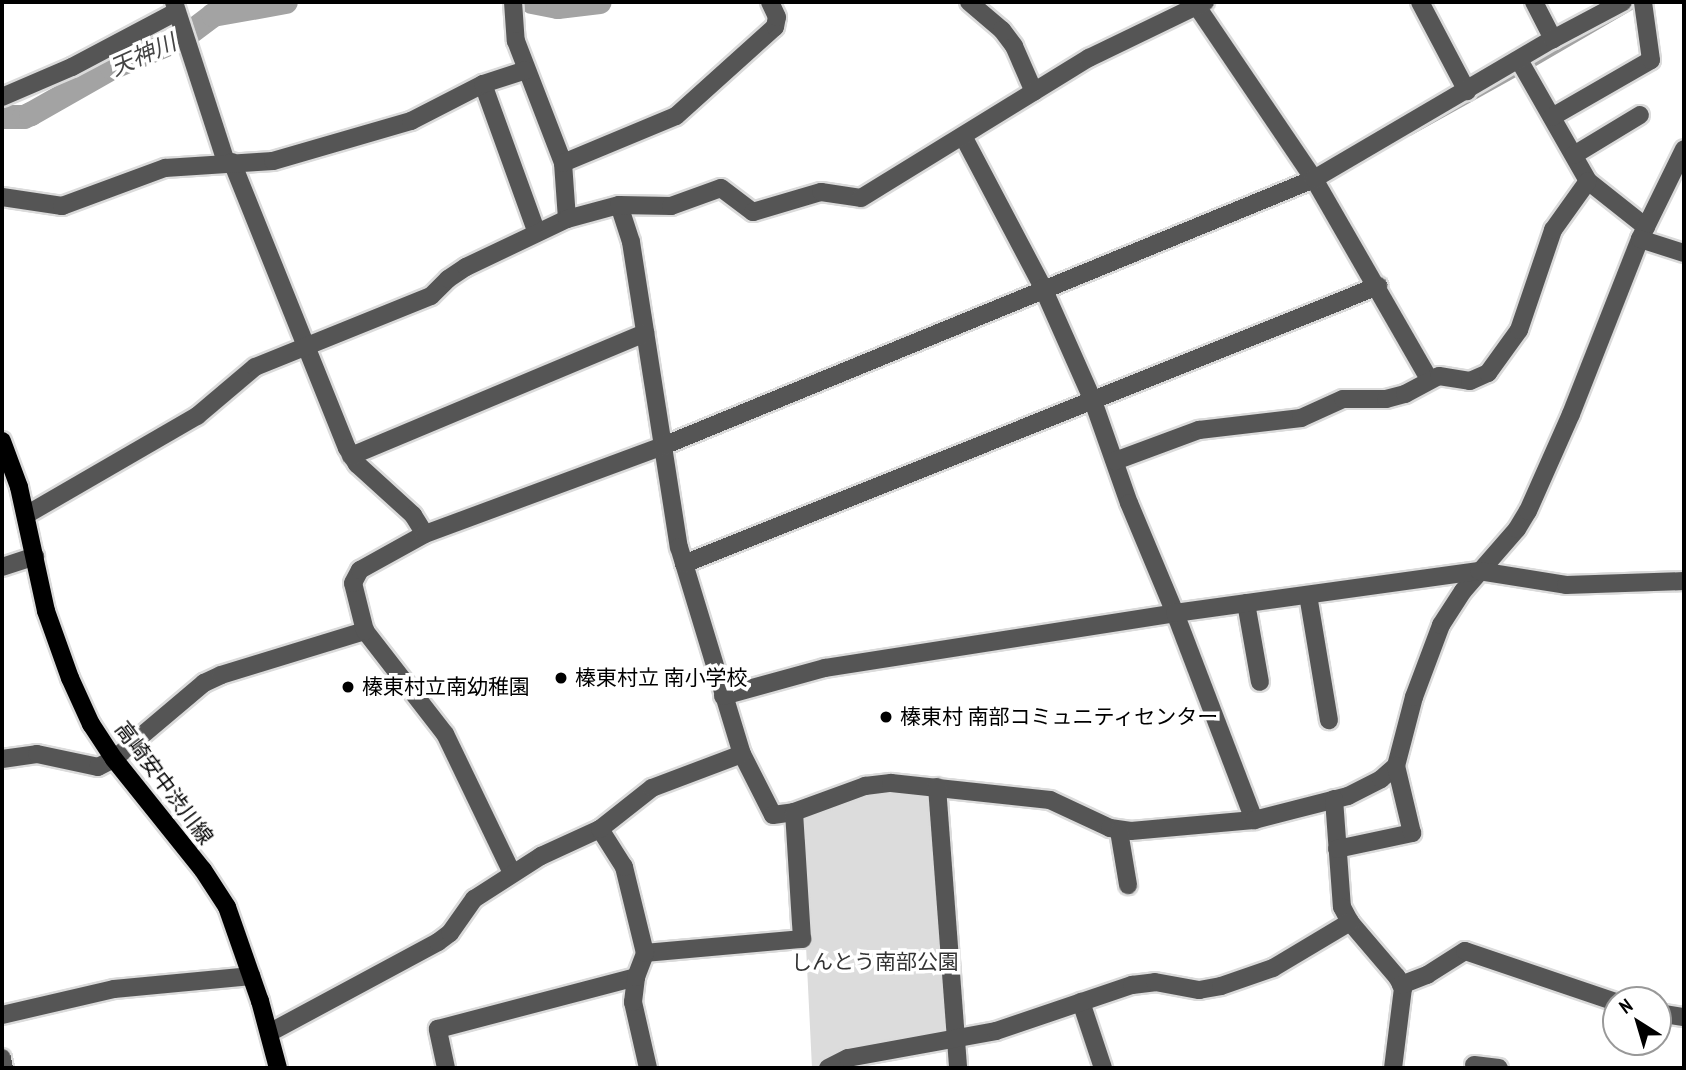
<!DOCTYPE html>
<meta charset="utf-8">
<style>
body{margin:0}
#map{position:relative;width:1686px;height:1070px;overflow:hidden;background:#fff;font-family:"PT Sans Narrow","Noto Sans JP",sans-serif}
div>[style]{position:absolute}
.green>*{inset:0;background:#dcdcdc}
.stream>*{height:4.5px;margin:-2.25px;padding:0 2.25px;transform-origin:2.25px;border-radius:2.25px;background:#a3a3a3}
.river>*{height:24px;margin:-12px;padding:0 12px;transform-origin:12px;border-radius:12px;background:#a3a3a3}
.roads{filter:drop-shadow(2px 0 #dbdbdb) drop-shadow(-2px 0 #dbdbdb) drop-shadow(0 2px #dbdbdb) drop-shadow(0 -2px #dbdbdb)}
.minor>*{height:18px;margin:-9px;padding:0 9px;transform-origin:9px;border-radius:9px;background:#555}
.major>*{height:18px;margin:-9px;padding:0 9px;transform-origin:9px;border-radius:9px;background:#000}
.dots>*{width:19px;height:19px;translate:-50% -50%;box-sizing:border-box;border:4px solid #fff;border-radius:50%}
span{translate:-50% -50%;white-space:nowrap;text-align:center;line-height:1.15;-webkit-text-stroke:7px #fff;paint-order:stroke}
.poi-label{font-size:21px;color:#000}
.left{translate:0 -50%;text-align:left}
.street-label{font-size:21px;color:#000}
.park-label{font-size:21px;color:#333}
.water-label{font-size:23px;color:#444;font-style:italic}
.frame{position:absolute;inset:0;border:4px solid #000;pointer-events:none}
.north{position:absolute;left:1602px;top:986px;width:70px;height:70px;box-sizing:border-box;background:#fff;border:2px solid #999;border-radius:50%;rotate:323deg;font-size:19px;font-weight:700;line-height:28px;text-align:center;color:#000}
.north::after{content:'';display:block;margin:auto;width:24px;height:32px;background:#000;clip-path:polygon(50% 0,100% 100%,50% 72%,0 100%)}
</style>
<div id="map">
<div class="green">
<div style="clip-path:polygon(877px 788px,932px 794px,948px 1028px,940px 1032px,849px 1052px,812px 1068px,800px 824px,811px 811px)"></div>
</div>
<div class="stream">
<div style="left:1528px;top:67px;width:127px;rotate:-30.2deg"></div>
<div style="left:1409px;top:133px;width:128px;rotate:-29deg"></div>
</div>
<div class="river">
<div style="left:532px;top:2px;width:26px;rotate:11deg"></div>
<div style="left:558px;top:7px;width:42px;rotate:-6.8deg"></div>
<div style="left:2px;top:117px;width:22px"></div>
<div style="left:24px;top:117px;width:8px;rotate:-23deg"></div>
<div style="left:31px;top:114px;width:93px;rotate:-29.6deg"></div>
<div style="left:112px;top:68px;width:77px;rotate:-22.9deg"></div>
<div style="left:183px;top:38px;width:38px;rotate:-37deg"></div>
<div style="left:213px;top:15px;width:74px;rotate:-10.1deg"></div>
</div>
<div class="roads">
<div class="minor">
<div style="left:174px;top:2px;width:168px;rotate:72deg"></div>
<div style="left:513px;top:2px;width:39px;rotate:86deg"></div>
<div style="left:516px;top:41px;width:131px;rotate:68.9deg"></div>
<div style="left:563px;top:163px;width:56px;rotate:85.9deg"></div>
<div style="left:969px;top:2px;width:43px;rotate:40.3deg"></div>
<div style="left:1002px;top:30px;width:20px;rotate:53deg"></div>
<div style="left:1014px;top:46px;width:50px;rotate:66.5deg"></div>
<div style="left:1194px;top:2px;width:214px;rotate:55.9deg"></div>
<div style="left:1314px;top:179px;width:231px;rotate:60.1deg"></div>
<div style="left:1420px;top:2px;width:101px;rotate:62.2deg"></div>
<div style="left:1534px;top:2px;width:42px;rotate:62.8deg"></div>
<div style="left:1519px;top:60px;width:139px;rotate:60.3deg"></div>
<div style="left:1588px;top:181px;width:74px;rotate:38.4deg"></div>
<div style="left:483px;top:84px;width:158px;rotate:70.1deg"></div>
<div style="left:2px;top:97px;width:76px;rotate:-23.2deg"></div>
<div style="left:72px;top:67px;width:118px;rotate:-27.9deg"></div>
<div style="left:1552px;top:117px;width:114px;rotate:-29.9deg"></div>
<div style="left:1651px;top:60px;width:59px;rotate:-97.9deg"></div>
<div style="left:963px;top:136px;width:172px;rotate:62.2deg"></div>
<div style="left:1043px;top:288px;width:124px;rotate:66.1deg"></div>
<div style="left:1093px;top:401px;width:108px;rotate:70.6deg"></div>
<div style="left:1129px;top:503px;width:119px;rotate:67.3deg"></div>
<div style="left:1175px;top:613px;width:222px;rotate:69.1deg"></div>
<div style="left:1574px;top:155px;width:77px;rotate:-31.2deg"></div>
<div style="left:232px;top:162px;width:308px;rotate:68.1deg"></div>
<div style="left:347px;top:448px;width:19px;rotate:58deg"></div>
<div style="left:357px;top:464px;width:76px;rotate:42.3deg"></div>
<div style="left:413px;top:515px;width:22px;rotate:58deg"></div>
<div style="left:563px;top:163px;width:122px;rotate:-22.6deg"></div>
<div style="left:676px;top:116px;width:133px;rotate:-42deg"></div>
<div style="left:775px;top:27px;width:10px;rotate:-79deg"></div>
<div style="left:777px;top:17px;width:17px;rotate:-115deg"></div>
<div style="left:2px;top:197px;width:61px;rotate:8.5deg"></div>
<div style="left:62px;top:206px;width:110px;rotate:-20.3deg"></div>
<div style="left:165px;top:168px;width:108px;rotate:-3.7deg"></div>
<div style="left:273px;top:161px;width:144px;rotate:-16.2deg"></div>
<div style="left:411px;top:121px;width:81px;rotate:-27.2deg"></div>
<div style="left:483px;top:84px;width:45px;rotate:-18deg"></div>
<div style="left:619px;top:205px;width:39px;rotate:72deg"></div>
<div style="left:631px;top:242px;width:309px;rotate:81.1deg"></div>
<div style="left:679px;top:547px;width:216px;rotate:73.1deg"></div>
<div style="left:742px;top:754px;width:68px;rotate:63.1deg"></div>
<div style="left:773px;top:815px;width:21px;rotate:-8deg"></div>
<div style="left:794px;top:812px;width:76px;rotate:-20.1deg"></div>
<div style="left:865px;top:786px;width:26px;rotate:-7deg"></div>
<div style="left:891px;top:783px;width:160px;rotate:6.1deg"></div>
<div style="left:1050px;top:800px;width:66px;rotate:25deg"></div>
<div style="left:1110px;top:828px;width:21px;rotate:8deg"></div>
<div style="left:1131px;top:831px;width:123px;rotate:-5.1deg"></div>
<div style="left:1254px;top:820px;width:97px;rotate:-14.3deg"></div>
<div style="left:1348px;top:796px;width:37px;rotate:-27deg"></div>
<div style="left:1381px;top:779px;width:20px;rotate:-41deg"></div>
<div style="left:1396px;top:766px;width:71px;rotate:-75.4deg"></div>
<div style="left:1414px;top:697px;width:77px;rotate:-69.4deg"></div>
<div style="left:1441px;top:625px;width:40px;rotate:-57.1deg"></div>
<div style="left:1463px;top:591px;width:82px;rotate:-48.9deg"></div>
<div style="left:1517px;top:529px;width:21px;rotate:-59deg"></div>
<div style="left:1528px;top:511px;width:106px;rotate:-66.1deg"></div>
<div style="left:1571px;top:414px;width:188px;rotate:-68.5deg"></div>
<div style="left:1640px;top:239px;width:100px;rotate:-63.9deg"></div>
<div style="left:1640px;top:239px;width:46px;rotate:17.7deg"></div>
<div style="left:351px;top:456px;width:319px;rotate:-22.7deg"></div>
<div style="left:1115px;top:461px;width:90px;rotate:-20.3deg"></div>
<div style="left:1199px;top:430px;width:103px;rotate:-6.7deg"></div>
<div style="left:1301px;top:418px;width:46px;rotate:-24.3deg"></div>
<div style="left:1343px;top:399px;width:43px"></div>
<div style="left:1386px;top:399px;width:20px;rotate:-15deg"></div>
<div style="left:1405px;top:394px;width:38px;rotate:-28deg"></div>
<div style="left:1439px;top:376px;width:31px;rotate:9deg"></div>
<div style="left:1470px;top:381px;width:20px;rotate:-24deg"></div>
<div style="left:1488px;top:373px;width:53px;rotate:-54.2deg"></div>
<div style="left:1519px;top:330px;width:106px;rotate:-71.2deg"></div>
<div style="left:1553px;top:230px;width:60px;rotate:-54.5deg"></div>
<div style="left:26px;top:515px;width:198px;rotate:-30.1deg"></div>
<div style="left:197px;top:416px;width:76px;rotate:-40.2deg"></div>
<div style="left:255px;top:367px;width:190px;rotate:-22deg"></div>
<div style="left:431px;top:296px;width:24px;rotate:-45deg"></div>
<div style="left:448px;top:279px;width:22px;rotate:-34deg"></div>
<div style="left:466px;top:267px;width:112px;rotate:-25.4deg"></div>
<div style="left:567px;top:219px;width:54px;rotate:-15.1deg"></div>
<div style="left:619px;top:205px;width:52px;rotate:1.1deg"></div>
<div style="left:671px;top:206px;width:53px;rotate:-19.8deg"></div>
<div style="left:721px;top:188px;width:40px;rotate:37deg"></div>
<div style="left:753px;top:212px;width:71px;rotate:-16.4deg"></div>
<div style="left:821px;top:192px;width:40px;rotate:8.5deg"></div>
<div style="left:861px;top:198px;width:268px;rotate:-31.6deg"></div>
<div style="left:1089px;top:58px;width:129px;rotate:-25.8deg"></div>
<div style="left:684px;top:564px;width:748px;rotate:-21.83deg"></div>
<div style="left:2px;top:567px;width:35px;rotate:-18deg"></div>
<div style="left:1308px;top:595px;width:127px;rotate:80.5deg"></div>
<div style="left:1246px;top:603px;width:80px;rotate:80deg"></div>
<div style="left:723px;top:696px;width:106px;rotate:-15.4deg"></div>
<div style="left:825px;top:668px;width:354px;rotate:-8.9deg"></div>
<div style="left:1175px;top:613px;width:307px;rotate:-7.9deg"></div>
<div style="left:1479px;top:571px;width:88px;rotate:9.1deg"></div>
<div style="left:1566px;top:585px;width:118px;rotate:-1.9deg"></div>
<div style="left:2px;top:759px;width:35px;rotate:-8deg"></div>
<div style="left:37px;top:754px;width:62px;rotate:12deg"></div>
<div style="left:98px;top:767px;width:18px;rotate:-27deg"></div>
<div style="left:114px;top:759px;width:118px;rotate:-40.2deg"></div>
<div style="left:204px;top:683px;width:19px;rotate:-25deg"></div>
<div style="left:221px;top:675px;width:151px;rotate:-17deg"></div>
<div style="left:937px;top:787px;width:282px;rotate:85.7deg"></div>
<div style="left:1334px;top:799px;width:108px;rotate:85.8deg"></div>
<div style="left:1342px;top:907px;width:17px;rotate:62deg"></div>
<div style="left:1350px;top:922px;width:72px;rotate:49.5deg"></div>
<div style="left:1397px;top:977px;width:13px;rotate:61deg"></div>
<div style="left:1403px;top:988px;width:81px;rotate:97.1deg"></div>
<div style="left:1119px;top:831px;width:55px;rotate:80.5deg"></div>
<div style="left:1337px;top:849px;width:77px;rotate:-12deg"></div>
<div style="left:1412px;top:833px;width:69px;rotate:-103.4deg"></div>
<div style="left:512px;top:873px;width:154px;rotate:-115.7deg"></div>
<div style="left:445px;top:734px;width:130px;rotate:-127.8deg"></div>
<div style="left:365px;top:631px;width:49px;rotate:-104deg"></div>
<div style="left:353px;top:583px;width:15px;rotate:-62deg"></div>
<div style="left:360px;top:570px;width:74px;rotate:-29deg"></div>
<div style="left:425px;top:534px;width:254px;rotate:-20.3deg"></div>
<div style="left:663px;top:446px;width:704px;rotate:-22.3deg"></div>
<div style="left:1314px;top:179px;width:277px;rotate:-30.4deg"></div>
<div style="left:1553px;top:39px;width:79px;rotate:-27.9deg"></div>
<div style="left:645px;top:953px;width:158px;rotate:-5.1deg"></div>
<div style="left:802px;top:939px;width:127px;rotate:-93.6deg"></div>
<div style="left:1401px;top:985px;width:28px;rotate:-21deg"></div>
<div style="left:1427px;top:975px;width:45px;rotate:-32.3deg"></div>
<div style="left:1465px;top:951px;width:159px;rotate:18.7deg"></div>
<div style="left:1081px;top:1002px;width:70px;rotate:71.6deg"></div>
<div style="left:1658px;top:1013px;width:26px;rotate:9deg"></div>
<div style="left:2px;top:1015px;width:115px;rotate:-13.1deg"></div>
<div style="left:114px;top:989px;width:138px;rotate:-5.4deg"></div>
<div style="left:269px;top:1033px;width:192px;rotate:-28.3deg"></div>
<div style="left:438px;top:942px;width:15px;rotate:-37deg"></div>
<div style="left:450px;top:933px;width:42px;rotate:-54.8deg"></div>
<div style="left:474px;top:899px;width:80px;rotate:-32.7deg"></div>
<div style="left:541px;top:856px;width:65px;rotate:-24.6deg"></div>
<div style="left:2px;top:1058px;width:10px;rotate:79deg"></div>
<div style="left:1474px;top:1065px;width:25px;rotate:7deg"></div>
<div style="left:446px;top:1068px;width:40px;rotate:-102deg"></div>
<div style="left:438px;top:1029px;width:205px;rotate:-14.7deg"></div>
<div style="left:648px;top:1068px;width:68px;rotate:-102.8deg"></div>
<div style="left:633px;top:1002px;width:25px;rotate:-83deg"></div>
<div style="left:636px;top:977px;width:26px;rotate:-69deg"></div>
<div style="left:645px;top:953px;width:89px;rotate:-103.7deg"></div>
<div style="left:624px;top:867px;width:45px;rotate:-122.3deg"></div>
<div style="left:600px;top:829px;width:66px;rotate:-38.3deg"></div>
<div style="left:652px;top:788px;width:96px;rotate:-20.7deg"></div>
<div style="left:828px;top:1068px;width:22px;rotate:-27deg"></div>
<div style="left:848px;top:1058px;width:150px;rotate:-10.3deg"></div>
<div style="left:996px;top:1031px;width:144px;rotate:-18.7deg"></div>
<div style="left:1132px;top:985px;width:23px;rotate:-7deg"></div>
<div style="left:1155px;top:982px;width:45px;rotate:10.3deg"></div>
<div style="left:1199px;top:990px;width:22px;rotate:-10deg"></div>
<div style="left:1221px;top:986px;width:55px;rotate:-19.1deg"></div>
<div style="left:1273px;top:968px;width:90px;rotate:-30.9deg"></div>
</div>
<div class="major">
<div style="left:2px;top:441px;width:49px;rotate:69.7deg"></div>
<div style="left:19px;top:487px;width:127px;rotate:77.7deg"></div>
<div style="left:46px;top:611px;width:71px;rotate:70.3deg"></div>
<div style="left:70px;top:678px;width:51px;rotate:65.5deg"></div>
<div style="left:91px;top:724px;width:42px;rotate:56.7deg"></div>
<div style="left:114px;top:759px;width:142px;rotate:51.3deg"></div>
<div style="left:203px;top:870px;width:44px;rotate:57deg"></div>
<div style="left:227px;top:907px;width:100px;rotate:70.7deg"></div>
<div style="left:260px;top:1001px;width:69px;rotate:75deg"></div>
</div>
</div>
<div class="dots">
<div style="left:561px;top:678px;background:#000"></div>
<div style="left:348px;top:687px;background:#000"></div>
<div style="left:886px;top:717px;background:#000"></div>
</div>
<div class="poi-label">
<span class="left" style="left:575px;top:678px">榛東村立 南小学校</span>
<span class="left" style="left:362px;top:687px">榛東村立南幼稚園</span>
<span class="left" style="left:900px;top:717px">榛東村 南部コミュニティセンター</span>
</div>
<div class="street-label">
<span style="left:164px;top:783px;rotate:53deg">高崎安中渋川線</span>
</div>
<div class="park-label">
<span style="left:875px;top:962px">しんとう南部公園</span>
</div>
<div class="water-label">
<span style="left:143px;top:55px;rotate:-24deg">天神川</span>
</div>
<div class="frame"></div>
<div class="north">N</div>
</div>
